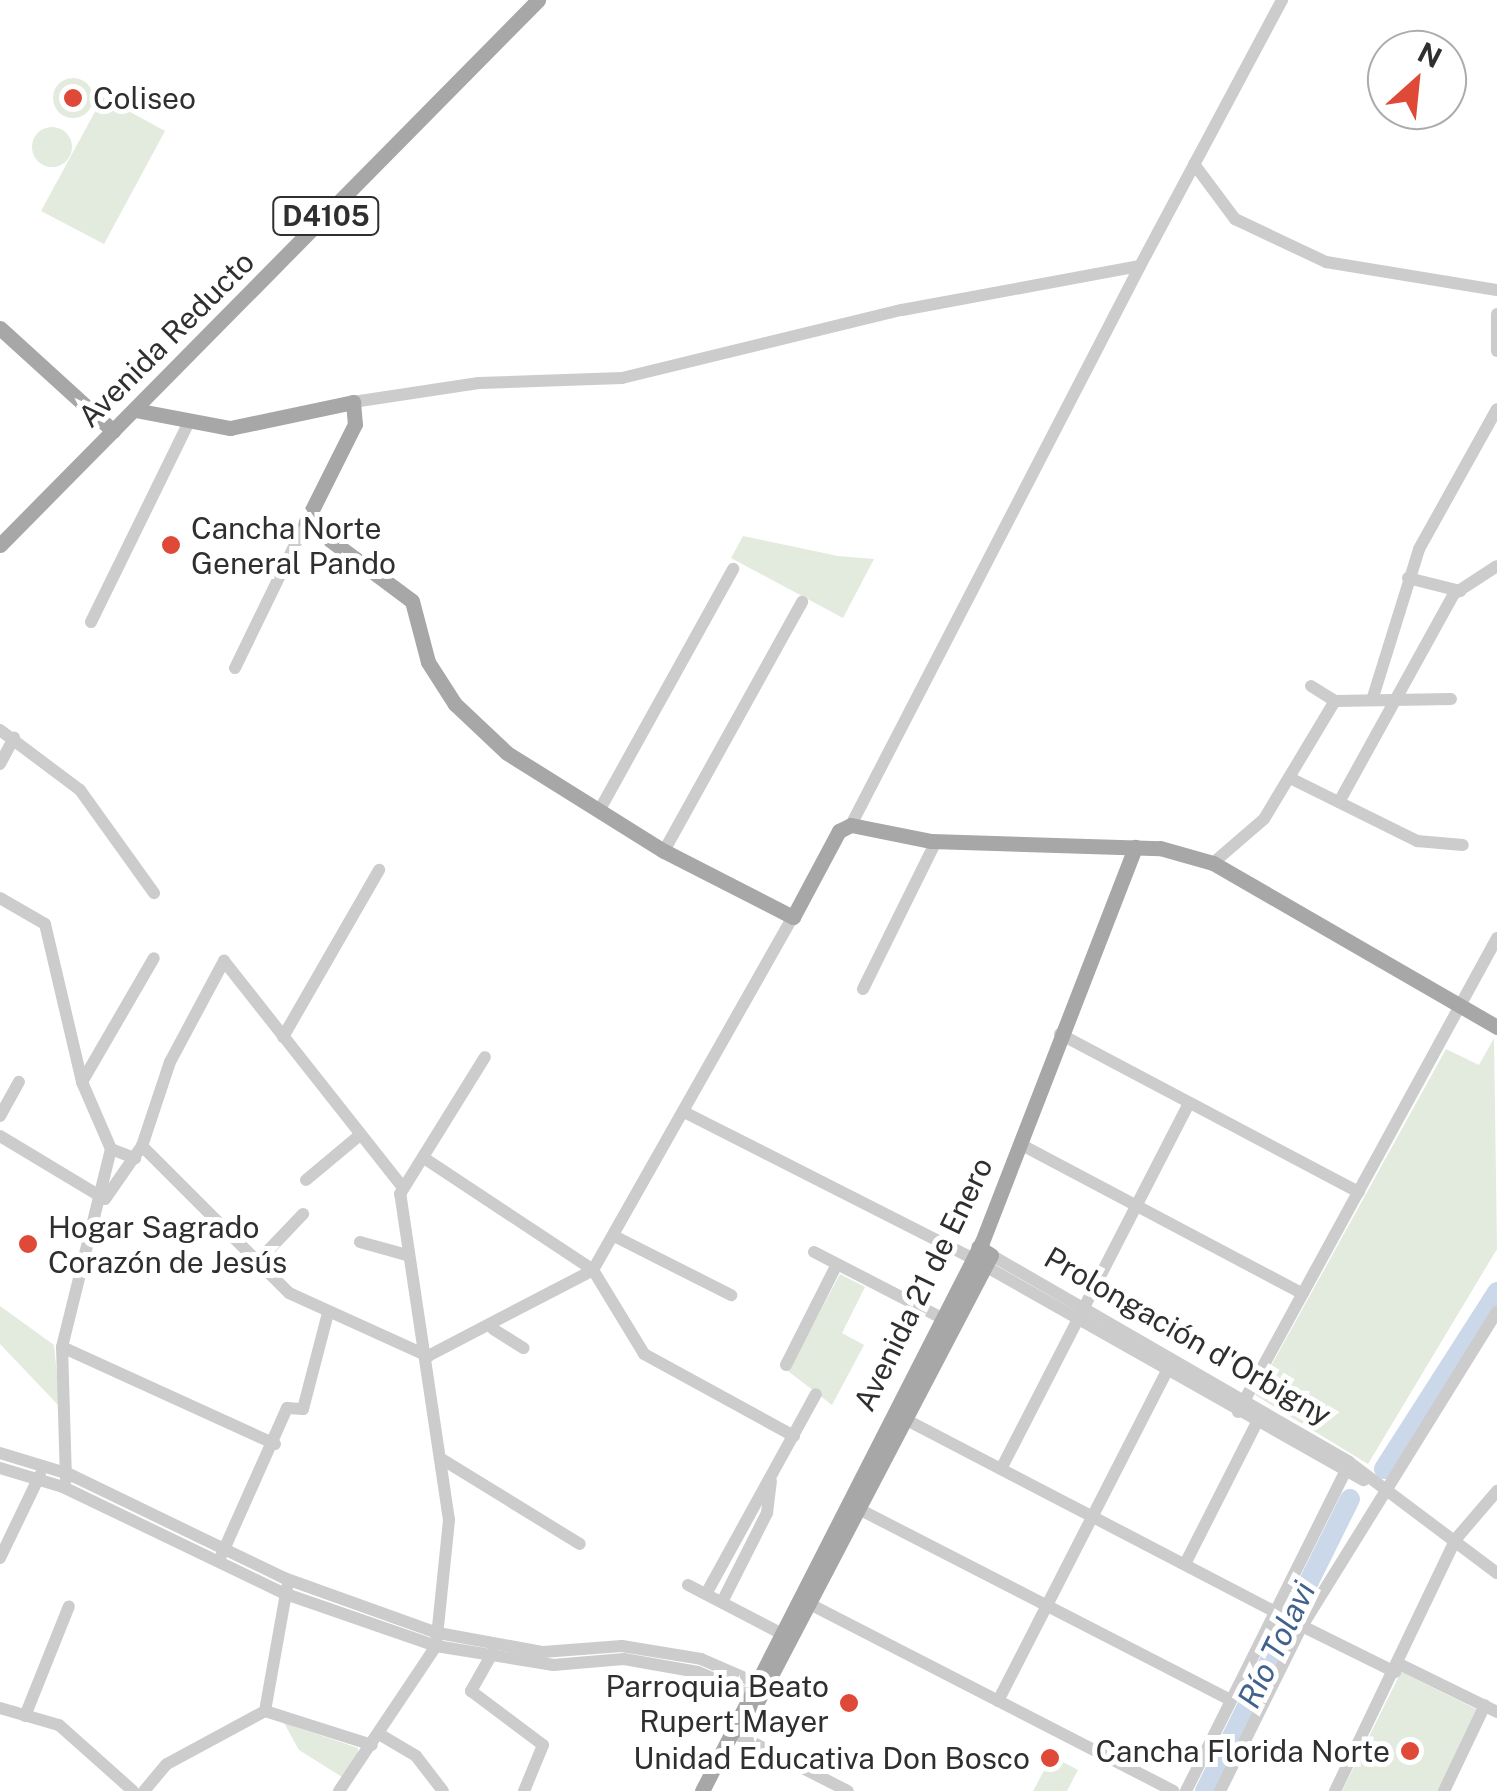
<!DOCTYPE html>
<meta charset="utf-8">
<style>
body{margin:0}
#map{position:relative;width:1497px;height:1791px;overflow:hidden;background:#fff;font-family:"Public Sans",sans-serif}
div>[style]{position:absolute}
.green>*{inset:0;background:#e2ebdd}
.round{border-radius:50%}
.river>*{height:20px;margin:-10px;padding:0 10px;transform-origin:10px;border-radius:10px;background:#cad8ea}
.minor>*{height:12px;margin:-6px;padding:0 6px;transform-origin:6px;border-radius:6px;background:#ccc}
.major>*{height:15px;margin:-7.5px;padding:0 7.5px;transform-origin:7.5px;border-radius:7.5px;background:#a7a7a7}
.dots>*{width:28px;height:28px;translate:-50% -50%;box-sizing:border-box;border:5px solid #fff;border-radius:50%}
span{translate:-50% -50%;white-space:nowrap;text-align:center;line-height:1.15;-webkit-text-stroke:10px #fff;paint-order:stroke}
.shield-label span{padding:2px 8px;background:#fff;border:2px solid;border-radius:8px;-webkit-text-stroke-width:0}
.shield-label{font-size:28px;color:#2f2f2f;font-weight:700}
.poi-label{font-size:30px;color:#2f2f2f}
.left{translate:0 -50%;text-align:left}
.right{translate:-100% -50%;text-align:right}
.street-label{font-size:30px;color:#2f2f2f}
.water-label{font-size:32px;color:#40628d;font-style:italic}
.north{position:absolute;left:1367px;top:30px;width:100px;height:100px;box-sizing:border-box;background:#fff;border:2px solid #acacac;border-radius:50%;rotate:27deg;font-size:28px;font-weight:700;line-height:40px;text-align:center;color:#2f2f2f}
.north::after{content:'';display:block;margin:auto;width:35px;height:45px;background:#de4938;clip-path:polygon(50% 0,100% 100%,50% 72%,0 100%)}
</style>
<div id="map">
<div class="green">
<div class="round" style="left:53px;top:78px;width:40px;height:40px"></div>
<div style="clip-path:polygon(103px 97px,165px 131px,104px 244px,41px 211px)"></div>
<div class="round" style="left:32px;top:127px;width:40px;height:40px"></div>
<div style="clip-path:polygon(743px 536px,838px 556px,874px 559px,843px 618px,731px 558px)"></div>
<div style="clip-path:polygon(1494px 1038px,1497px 1249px,1368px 1464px,1255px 1395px,1446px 1049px,1479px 1065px)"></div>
<div style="clip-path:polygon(840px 1274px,865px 1287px,842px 1333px,864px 1345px,832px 1405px,788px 1371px)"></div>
<div style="clip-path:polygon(0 1306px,54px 1345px,60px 1407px,0 1344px)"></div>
<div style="clip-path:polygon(1401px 1672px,1478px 1710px,1438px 1791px,1342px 1791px)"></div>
<div style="clip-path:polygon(284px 1723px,358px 1748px,358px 1756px,342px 1777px,299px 1750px)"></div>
<div style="clip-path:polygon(1052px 1756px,1078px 1770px,1067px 1791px,1033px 1791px)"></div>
</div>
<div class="river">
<div style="left:1384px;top:1469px;width:210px;rotate:-57.4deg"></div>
<div style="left:1205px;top:1791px;width:326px;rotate:-63.6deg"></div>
</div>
<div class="minor">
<div style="left:1194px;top:164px;width:69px;rotate:53.3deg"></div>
<div style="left:1235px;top:219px;width:101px;rotate:25.3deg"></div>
<div style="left:1326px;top:262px;width:173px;rotate:9.3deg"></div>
<div style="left:1497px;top:314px;width:37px;rotate:90deg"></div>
<div style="left:353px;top:402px;width:127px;rotate:-8.6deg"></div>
<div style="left:479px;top:383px;width:143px;rotate:-2deg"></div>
<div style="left:622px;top:378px;width:288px;rotate:-13.7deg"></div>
<div style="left:902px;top:310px;width:242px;rotate:-10.5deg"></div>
<div style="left:1140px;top:266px;width:302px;rotate:-61.9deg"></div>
<div style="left:1408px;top:578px;width:54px;rotate:14deg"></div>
<div style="left:91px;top:622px;width:218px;rotate:-63.9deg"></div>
<div style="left:235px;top:668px;width:162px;rotate:-64.1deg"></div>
<div style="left:1311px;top:686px;width:28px;rotate:32deg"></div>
<div style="left:1335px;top:701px;width:116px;rotate:-1deg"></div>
<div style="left:1373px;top:697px;width:155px;rotate:-72.7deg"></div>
<div style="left:1419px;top:549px;width:160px;rotate:-60.9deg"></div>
<div style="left:0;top:730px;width:100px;rotate:36.9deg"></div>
<div style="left:80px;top:790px;width:127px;rotate:54.3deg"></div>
<div style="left:0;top:764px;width:30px;rotate:-62deg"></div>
<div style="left:1292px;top:779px;width:140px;rotate:26.4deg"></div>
<div style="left:1417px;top:841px;width:46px;rotate:5deg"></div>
<div style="left:1339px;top:802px;width:238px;rotate:-61.1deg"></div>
<div style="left:1454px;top:594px;width:51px;rotate:-33.1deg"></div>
<div style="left:599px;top:811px;width:277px;rotate:-61deg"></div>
<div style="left:851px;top:825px;width:629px;rotate:-62.66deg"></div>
<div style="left:664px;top:851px;width:285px;rotate:-61deg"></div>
<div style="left:1213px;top:863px;width:67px;rotate:-40.8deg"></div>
<div style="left:1264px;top:819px;width:138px;rotate:-59deg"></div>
<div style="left:0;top:898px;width:52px;rotate:30deg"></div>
<div style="left:45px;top:924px;width:162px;rotate:76.8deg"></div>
<div style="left:82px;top:1082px;width:73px;rotate:66.6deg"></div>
<div style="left:111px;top:1149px;width:26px;rotate:21deg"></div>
<div style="left:863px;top:989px;width:165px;rotate:-63.7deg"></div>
<div style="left:1060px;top:1034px;width:338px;rotate:27.9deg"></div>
<div style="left:283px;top:1037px;width:193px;rotate:-60.1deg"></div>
<div style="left:82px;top:1082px;width:143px;rotate:-59.9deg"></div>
<div style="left:688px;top:1114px;width:318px;rotate:26.9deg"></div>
<div style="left:0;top:1116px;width:39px;rotate:-61deg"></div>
<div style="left:0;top:1136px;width:122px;rotate:31deg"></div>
<div style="left:105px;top:1199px;width:65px;rotate:-55.1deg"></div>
<div style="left:142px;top:1146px;width:89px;rotate:-71.6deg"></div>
<div style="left:170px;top:1062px;width:115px;rotate:-61.9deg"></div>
<div style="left:224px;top:961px;width:289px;rotate:51.7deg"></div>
<div style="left:1020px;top:1144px;width:320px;rotate:27.9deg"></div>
<div style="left:142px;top:1146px;width:208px;rotate:45deg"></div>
<div style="left:289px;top:1293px;width:153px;rotate:24.4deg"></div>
<div style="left:428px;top:1356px;width:186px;rotate:-27.5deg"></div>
<div style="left:593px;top:1270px;width:406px;rotate:-60.5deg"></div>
<div style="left:427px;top:1160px;width:199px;rotate:33.5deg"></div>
<div style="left:593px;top:1270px;width:98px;rotate:58.7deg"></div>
<div style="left:644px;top:1354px;width:171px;rotate:28.7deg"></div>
<div style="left:306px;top:1180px;width:70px;rotate:-39.8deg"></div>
<div style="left:618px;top:1238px;width:127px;rotate:26.8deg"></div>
<div style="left:360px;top:1242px;width:49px;rotate:15.5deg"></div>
<div style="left:814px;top:1252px;width:144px;rotate:27.3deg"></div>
<div style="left:991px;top:1255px;width:414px;rotate:30deg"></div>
<div style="left:1349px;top:1462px;width:185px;rotate:36.9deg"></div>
<div style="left:261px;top:1258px;width:61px;rotate:-46.3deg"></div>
<div style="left:985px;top:1266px;width:435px;rotate:29.5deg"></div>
<div style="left:493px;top:1329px;width:36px;rotate:32deg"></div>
<div style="left:62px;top:1347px;width:234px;rotate:24.5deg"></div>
<div style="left:786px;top:1365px;width:113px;rotate:-63.2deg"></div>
<div style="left:1238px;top:1412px;width:540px;rotate:-61.35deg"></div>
<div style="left:899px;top:1416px;width:424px;rotate:27.5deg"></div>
<div style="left:0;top:1453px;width:72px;rotate:16.9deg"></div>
<div style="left:69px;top:1474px;width:239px;rotate:25.8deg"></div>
<div style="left:284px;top:1578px;width:164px;rotate:19.7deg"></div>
<div style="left:438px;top:1633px;width:107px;rotate:10.3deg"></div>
<div style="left:543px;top:1652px;width:79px;rotate:-4.3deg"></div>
<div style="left:622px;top:1646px;width:80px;rotate:9.3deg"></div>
<div style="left:701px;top:1659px;width:68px;rotate:23.5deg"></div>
<div style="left:440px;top:1458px;width:164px;rotate:31.6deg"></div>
<div style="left:0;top:1468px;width:66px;rotate:16.8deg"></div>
<div style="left:63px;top:1487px;width:244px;rotate:25.7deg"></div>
<div style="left:283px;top:1593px;width:162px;rotate:19.1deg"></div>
<div style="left:436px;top:1646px;width:119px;rotate:9.2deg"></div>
<div style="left:553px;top:1665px;width:71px;rotate:-4.8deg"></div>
<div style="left:624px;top:1659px;width:75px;rotate:10deg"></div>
<div style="left:698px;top:1672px;width:64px;rotate:23deg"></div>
<div style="left:1001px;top:1469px;width:411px;rotate:-62.8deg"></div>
<div style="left:66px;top:1480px;width:133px;rotate:-91.7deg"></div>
<div style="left:62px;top:1347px;width:204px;rotate:-76.1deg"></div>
<div style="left:851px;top:1505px;width:427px;rotate:27.2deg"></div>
<div style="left:222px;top:1554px;width:160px;rotate:-66deg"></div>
<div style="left:287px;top:1408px;width:16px;rotate:4deg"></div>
<div style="left:303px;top:1409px;width:99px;rotate:-75.4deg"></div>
<div style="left:0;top:1558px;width:92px;rotate:-64.3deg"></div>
<div style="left:1185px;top:1564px;width:157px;rotate:-63.1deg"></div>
<div style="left:688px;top:1585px;width:113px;rotate:27.5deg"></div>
<div style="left:706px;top:1594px;width:228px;rotate:-61.2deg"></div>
<div style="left:800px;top:1599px;width:420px;rotate:27.2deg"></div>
<div style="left:722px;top:1602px;width:100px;rotate:-63.2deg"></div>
<div style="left:767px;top:1513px;width:32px;rotate:-83deg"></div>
<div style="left:1302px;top:1626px;width:104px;rotate:26.3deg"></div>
<div style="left:493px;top:1652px;width:45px;rotate:119.4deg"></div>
<div style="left:471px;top:1691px;width:90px;rotate:36.9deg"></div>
<div style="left:543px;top:1745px;width:50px;rotate:112.4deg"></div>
<div style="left:1399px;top:1664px;width:109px;rotate:26.1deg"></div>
<div style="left:998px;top:1701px;width:371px;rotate:-62.9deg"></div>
<div style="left:0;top:1708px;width:61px;rotate:16.1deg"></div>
<div style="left:59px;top:1725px;width:99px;rotate:41.7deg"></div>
<div style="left:265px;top:1711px;width:112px;rotate:17.6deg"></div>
<div style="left:25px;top:1716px;width:118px;rotate:-68.2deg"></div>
<div style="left:732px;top:1732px;width:130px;rotate:27deg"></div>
<div style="left:379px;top:1734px;width:43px;rotate:30.7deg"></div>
<div style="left:416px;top:1756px;width:44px;rotate:52.4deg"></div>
<div style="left:144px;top:1791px;width:35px;rotate:-50deg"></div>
<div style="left:167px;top:1764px;width:111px;rotate:-28.4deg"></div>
<div style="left:265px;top:1711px;width:126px;rotate:-79.9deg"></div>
<div style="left:339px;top:1791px;width:174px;rotate:-56.2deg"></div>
<div style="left:436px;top:1646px;width:127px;rotate:-84.1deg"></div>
<div style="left:449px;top:1520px;width:330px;rotate:-98.5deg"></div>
<div style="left:400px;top:1194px;width:161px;rotate:-58.2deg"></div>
<div style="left:1186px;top:1791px;width:352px;rotate:-63.5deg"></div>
<div style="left:1220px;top:1791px;width:184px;rotate:-63.6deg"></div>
<div style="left:1302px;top:1626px;width:370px;rotate:-58.2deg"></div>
<div style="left:1335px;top:1791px;width:278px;rotate:-64.4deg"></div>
<div style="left:1455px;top:1540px;width:65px;rotate:-49.4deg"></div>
<div style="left:1444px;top:1791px;width:95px;rotate:-64.5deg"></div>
</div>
<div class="major">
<div style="left:0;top:328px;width:153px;rotate:42.3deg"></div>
<div style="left:135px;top:410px;width:97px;rotate:10.7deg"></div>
<div style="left:230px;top:428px;width:126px;rotate:-11.9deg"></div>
<div style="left:353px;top:402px;width:22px;rotate:85deg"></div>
<div style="left:355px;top:424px;width:110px;rotate:116.6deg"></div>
<div style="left:306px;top:522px;width:132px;rotate:36.7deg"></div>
<div style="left:412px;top:601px;width:63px;rotate:75.3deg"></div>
<div style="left:428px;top:662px;width:50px;rotate:57.3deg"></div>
<div style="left:455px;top:704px;width:71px;rotate:43.3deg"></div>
<div style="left:507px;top:753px;width:185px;rotate:32deg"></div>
<div style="left:664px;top:851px;width:145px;rotate:27.1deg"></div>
<div style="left:793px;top:917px;width:98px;rotate:-61.9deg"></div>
<div style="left:839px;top:831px;width:13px;rotate:-27deg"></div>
<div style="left:851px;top:825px;width:82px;rotate:11.3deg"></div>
<div style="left:931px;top:841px;width:229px;rotate:1.8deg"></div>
<div style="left:1160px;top:848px;width:55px;rotate:15.8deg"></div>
<div style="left:1213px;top:863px;width:328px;rotate:30deg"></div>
<div style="left:0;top:545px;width:766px;rotate:-45.37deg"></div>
<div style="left:732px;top:1732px;width:15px;rotate:-28deg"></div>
<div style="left:745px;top:1725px;width:530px;rotate:-62.37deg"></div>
<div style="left:991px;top:1255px;width:15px;rotate:-148deg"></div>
<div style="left:702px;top:1791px;width:616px;rotate:-62.98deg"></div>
<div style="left:982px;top:1242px;width:424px;rotate:-68.8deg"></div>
</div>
<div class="dots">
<div style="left:73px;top:98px;background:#de4938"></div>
<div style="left:171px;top:545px;background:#de4938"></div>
<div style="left:28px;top:1244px;background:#de4938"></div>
<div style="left:849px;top:1703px;background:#de4938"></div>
<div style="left:1410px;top:1751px;background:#de4938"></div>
<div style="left:1050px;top:1758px;background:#de4938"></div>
</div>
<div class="shield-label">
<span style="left:326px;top:216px">D4105</span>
</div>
<div class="poi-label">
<span class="left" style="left:93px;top:98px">Coliseo</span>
<span class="left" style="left:191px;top:545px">Cancha Norte<br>General Pando</span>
<span class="left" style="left:48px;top:1244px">Hogar Sagrado<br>Corazón de Jesús</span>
<span class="right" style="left:829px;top:1703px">Parroquia Beato<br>Rupert Mayer</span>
<span class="right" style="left:1390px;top:1751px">Cancha Florida Norte</span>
<span class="right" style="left:1030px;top:1758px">Unidad Educativa Don Bosco</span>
</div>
<div class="street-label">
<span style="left:166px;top:339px;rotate:-45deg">Avenida Reducto</span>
<span style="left:923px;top:1284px;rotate:-64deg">Avenida 21 de Enero</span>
<span style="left:1188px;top:1336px;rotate:30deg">Prolongación d'Orbigny</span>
</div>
<div class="water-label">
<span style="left:1277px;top:1645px;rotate:-64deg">Río Tolavi</span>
</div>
<div class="north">N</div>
</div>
